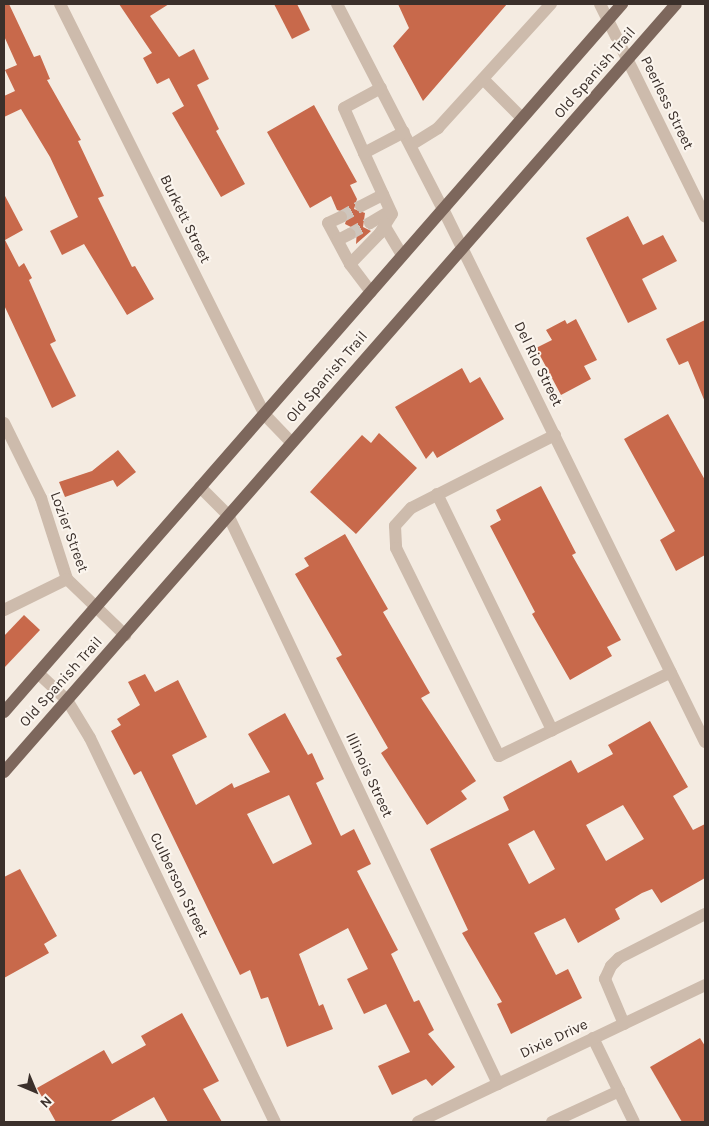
<!DOCTYPE html>
<style>
body{margin:0}
#map{position:relative;width:709px;height:1126px;overflow:hidden;background:#f4ebe1;font-family:Karla,sans-serif}
div>[style]{position:absolute}
.building>*{inset:0;background:#c8694b}
.minor-tunnel>*{height:12px;margin-top:-6px;transform-origin:0;background:repeating-linear-gradient(90deg,#cfc6bd 0 12px,transparent 0 18px)}
.minor>*{height:12px;margin:-6px;padding:0 6px;transform-origin:6px;border-radius:6px;background:#cdbbac}
.major>*{height:12px;margin:-6px;padding:0 6px;transform-origin:6px;border-radius:6px;background:#7d675c}
span{translate:-50% -50%;white-space:nowrap;text-align:center;line-height:1.15;-webkit-text-stroke:4px #fbf5ee;paint-order:stroke}
.street-label{font-size:15px;color:#3b302b}
.frame{position:absolute;inset:0;border:5px solid #3b302b;pointer-events:none}
.north{position:absolute;left:10px;top:1066px;width:50px;height:50px;-webkit-text-stroke:4px #fbf5ee;paint-order:stroke;rotate:135deg;font-size:14px;font-weight:700;line-height:20px;text-align:center;color:#3b302b}
.north::after{content:'';display:block;margin:auto;width:18px;height:22px;background:#3b302b;clip-path:polygon(50% 0,100% 100%,50% 72%,0 100%)}
</style>
<div id="map">
<div class="building">
<div style="clip-path:polygon(4px 4px,9px 4px,34px 57px,40px 55px,50px 79px,47px 80px,81px 140px,78px 141px,104px 196px,98px 198px,132px 267px,135px 266px,154px 299px,127px 315px,84px 244px,62px 255px,50px 231px,78px 217px,50px 157px,21px 109px,4px 117px,4px 96px,15px 91px,5px 70px,17px 65px,4px 36px)"></div>
<div style="clip-path:polygon(119px 4px,169px 4px,150px 16px,179px 57px,194px 49px,209px 79px,197px 85px,219px 129px,216px 131px,245px 184px,221px 197px,172px 113px,184px 106px,169px 78px,157px 84px,143px 58px,152px 53px)"></div>
<div style="clip-path:polygon(274px 4px,297px 4px,310px 30px,292px 39px)"></div>
<div style="clip-path:polygon(398px 4px,507px 4px,423px 101px,393px 46px,409px 28px)"></div>
<div style="clip-path:polygon(314px 105px,357px 182px,350px 185px,357px 199px,354px 209px,365px 213px,363px 227px,371px 231px,356px 244px,357px 230px,345px 224px,348px 213px,337px 210px,331px 196px,310px 208px,267px 132px)"></div>
<div style="clip-path:polygon(4px 194px,23px 230px,5px 240px,19px 267px,24px 263px,32px 278px,29px 280px,56px 341px,50px 344px,76px 396px,52px 408px,4px 305px)"></div>
<div style="clip-path:polygon(628px 216px,643px 245px,663px 235px,677px 261px,642px 279px,657px 309px,628px 323px,586px 238px)"></div>
<div style="clip-path:polygon(576px 319px,597px 360px,584px 366px,591px 379px,561px 395px,536px 348px,552px 340px,546px 330px,565px 320px,567px 324px)"></div>
<div style="clip-path:polygon(705px 320px,705px 402px,688px 361px,679px 365px,666px 339px)"></div>
<div style="clip-path:polygon(462px 368px,470px 383px,480px 377px,504px 419px,437px 458px,433px 451px,426px 459px,395px 407px)"></div>
<div style="clip-path:polygon(668px 414px,705px 480px,705px 555px,676px 571px,660px 540px,675px 531px,624px 439px)"></div>
<div style="clip-path:polygon(379px 433px,417px 468px,356px 534px,310px 492px,362px 435px,371px 443px)"></div>
<div style="clip-path:polygon(118px 450px,136px 472px,117px 487px,113px 480px,65px 497px,59px 482px,92px 471px)"></div>
<div style="clip-path:polygon(541px 486px,576px 553px,572px 555px,621px 640px,607px 647px,612px 656px,570px 680px,532px 614px,535px 612px,490px 526px,501px 520px,496px 510px)"></div>
<div style="clip-path:polygon(345px 534px,388px 609px,383px 612px,430px 693px,421px 698px,476px 781px,461px 791px,467px 799px,427px 825px,381px 753px,388px 748px,336px 658px,342px 655px,295px 574px,309px 566px,304px 558px)"></div>
<div style="clip-path:polygon(24px 615px,40px 630px,4px 668px,4px 636px)"></div>
<div style="clip-path:polygon(evenodd,145px 674px,155px 692px,178px 680px,207px 737px,172px 755px,196px 805px,232px 783px,234px 788px,270px 772px,248px 734px,285px 713px,308px 755px,312px 753px,324px 779px,316px 783px,341px 836px,354px 829px,371px 864px,357px 871px,398px 950px,391px 954px,414px 1002px,419px 1000px,434px 1030px,428px 1034px,455px 1067px,432px 1086px,426px 1079px,392px 1095px,378px 1066px,410px 1052px,386px 1004px,364px 1014px,347px 979px,368px 969px,348px 928px,299px 954px,319px 1006px,323px 1004px,333px 1029px,287px 1047px,268px 997px,261px 999px,250px 970px,240px 975px,141px 771px,134px 775px,111px 731px,121px 725px,117px 719px,140px 705px,128px 682px,145px 674px,289px 795px,312px 844px,273px 864px,247px 814px,289px 795px)"></div>
<div style="clip-path:polygon(evenodd,650px 721px,688px 787px,673px 796px,693px 830px,705px 824px,705px 878px,661px 903px,652px 889px,642px 893px,615px 909px,620px 919px,578px 943px,565px 918px,534px 933px,556px 975px,568px 969px,582px 998px,511px 1034px,497px 1004px,502px 1002px,462px 933px,468px 930px,430px 849px,509px 810px,503px 797px,571px 760px,578px 773px,613px 754px,608px 745px,650px 721px,623px 805px,644px 839px,606px 861px,586px 825px,623px 805px,650px 721px,534px 830px,555px 869px,529px 884px,508px 844px,534px 830px)"></div>
<div style="clip-path:polygon(20px 869px,57px 936px,44px 944px,49px 953px,4px 978px,4px 877px)"></div>
<div style="clip-path:polygon(182px 1013px,219px 1081px,203px 1089px,222px 1122px,168px 1122px,154px 1097px,109px 1122px,56px 1122px,37px 1088px,104px 1050px,112px 1064px,146px 1045px,141px 1036px)"></div>
<div style="clip-path:polygon(700px 1038px,705px 1046px,705px 1122px,682px 1122px,650px 1067px)"></div>
</div>
<div class="minor-tunnel">
<div style="left:341px;top:217px;width:23px;rotate:-29deg"></div>
<div style="left:350px;top:234px;width:23px;rotate:-29deg"></div>
</div>
<div class="minor">
<div style="left:60px;top:4px;width:458px;rotate:63.5deg"></div>
<div style="left:264px;top:414px;width:39px;rotate:46deg"></div>
<div style="left:337px;top:4px;width:231px;rotate:62.7deg"></div>
<div style="left:443px;top:209px;width:594px;rotate:63.82deg"></div>
<div style="left:600px;top:4px;width:237px;rotate:63.7deg"></div>
<div style="left:483px;top:79px;width:55px;rotate:45deg"></div>
<div style="left:411px;top:145px;width:32px;rotate:-32deg"></div>
<div style="left:438px;top:128px;width:168px;rotate:-47.7deg"></div>
<div style="left:364px;top:153px;width:49px;rotate:-114deg"></div>
<div style="left:344px;top:108px;width:42px;rotate:-28.4deg"></div>
<div style="left:361px;top:206px;width:25px;rotate:-27deg"></div>
<div style="left:341px;top:217px;width:14px;rotate:155deg"></div>
<div style="left:328px;top:223px;width:47px;rotate:61.8deg"></div>
<div style="left:370px;top:223px;width:23px;rotate:-31deg"></div>
<div style="left:384px;top:225px;width:35px;rotate:59deg"></div>
<div style="left:338px;top:240px;width:13px;rotate:-27deg"></div>
<div style="left:371px;top:292px;width:35px;rotate:-127deg"></div>
<div style="left:350px;top:264px;width:43px;rotate:-45.9deg"></div>
<div style="left:380px;top:233px;width:22px;rotate:-58deg"></div>
<div style="left:392px;top:214px;width:67px;rotate:-114.7deg"></div>
<div style="left:364px;top:153px;width:45px;rotate:-27.7deg"></div>
<div style="left:4px;top:423px;width:84px;rotate:63.7deg"></div>
<div style="left:41px;top:498px;width:85px;rotate:72.2deg"></div>
<div style="left:67px;top:579px;width:81px;rotate:44deg"></div>
<div style="left:555px;top:435px;width:161px;rotate:153.1deg"></div>
<div style="left:411px;top:508px;width:24px;rotate:132deg"></div>
<div style="left:395px;top:526px;width:22px;rotate:87deg"></div>
<div style="left:396px;top:548px;width:232px;rotate:63.7deg"></div>
<div style="left:499px;top:756px;width:191px;rotate:-26deg"></div>
<div style="left:200px;top:487px;width:40px;rotate:45deg"></div>
<div style="left:228px;top:515px;width:630px;rotate:64.61deg"></div>
<div style="left:437px;top:494px;width:263px;rotate:64deg"></div>
<div style="left:4px;top:610px;width:70px;rotate:-26.2deg"></div>
<div style="left:38px;top:673px;width:40px;rotate:43deg"></div>
<div style="left:67px;top:700px;width:44px;rotate:58.8deg"></div>
<div style="left:90px;top:738px;width:426px;rotate:64.3deg"></div>
<div style="left:624px;top:1024px;width:49px;rotate:-112.9deg"></div>
<div style="left:605px;top:979px;width:14px;rotate:-65deg"></div>
<div style="left:611px;top:966px;width:11px;rotate:-45deg"></div>
<div style="left:619px;top:958px;width:97px;rotate:-27.1deg"></div>
<div style="left:593px;top:1038px;width:93px;rotate:64deg"></div>
<div style="left:418px;top:1122px;width:318px;rotate:-25.5deg"></div>
<div style="left:552px;top:1122px;width:74px;rotate:-24.8deg"></div>
</div>
<div class="major">
<div style="left:4px;top:712px;width:940px;rotate:-48.88deg"></div>
<div style="left:4px;top:772px;width:1020px;rotate:-48.81deg"></div>
</div>
<div class="street-label">
<span style="left:595px;top:73px;rotate:-49deg">Old Spanish Trail</span>
<span style="left:667px;top:103px;rotate:64deg">Peerless Street</span>
<span style="left:185px;top:219px;rotate:64deg">Burkett Street</span>
<span style="left:538px;top:364px;rotate:64deg">Del Rio Street</span>
<span style="left:327px;top:377px;rotate:-49deg">Old Spanish Trail</span>
<span style="left:69px;top:532px;rotate:70deg">Lozier Street</span>
<span style="left:61px;top:682px;rotate:-48deg">Old Spanish Trail</span>
<span style="left:369px;top:775px;rotate:65deg">Illinois Street</span>
<span style="left:179px;top:885px;rotate:64deg">Culberson Street</span>
<span style="left:554px;top:1039px;rotate:-25deg">Dixie Drive</span>
</div>
<div class="frame"></div>
<div class="north">N</div>
</div>
